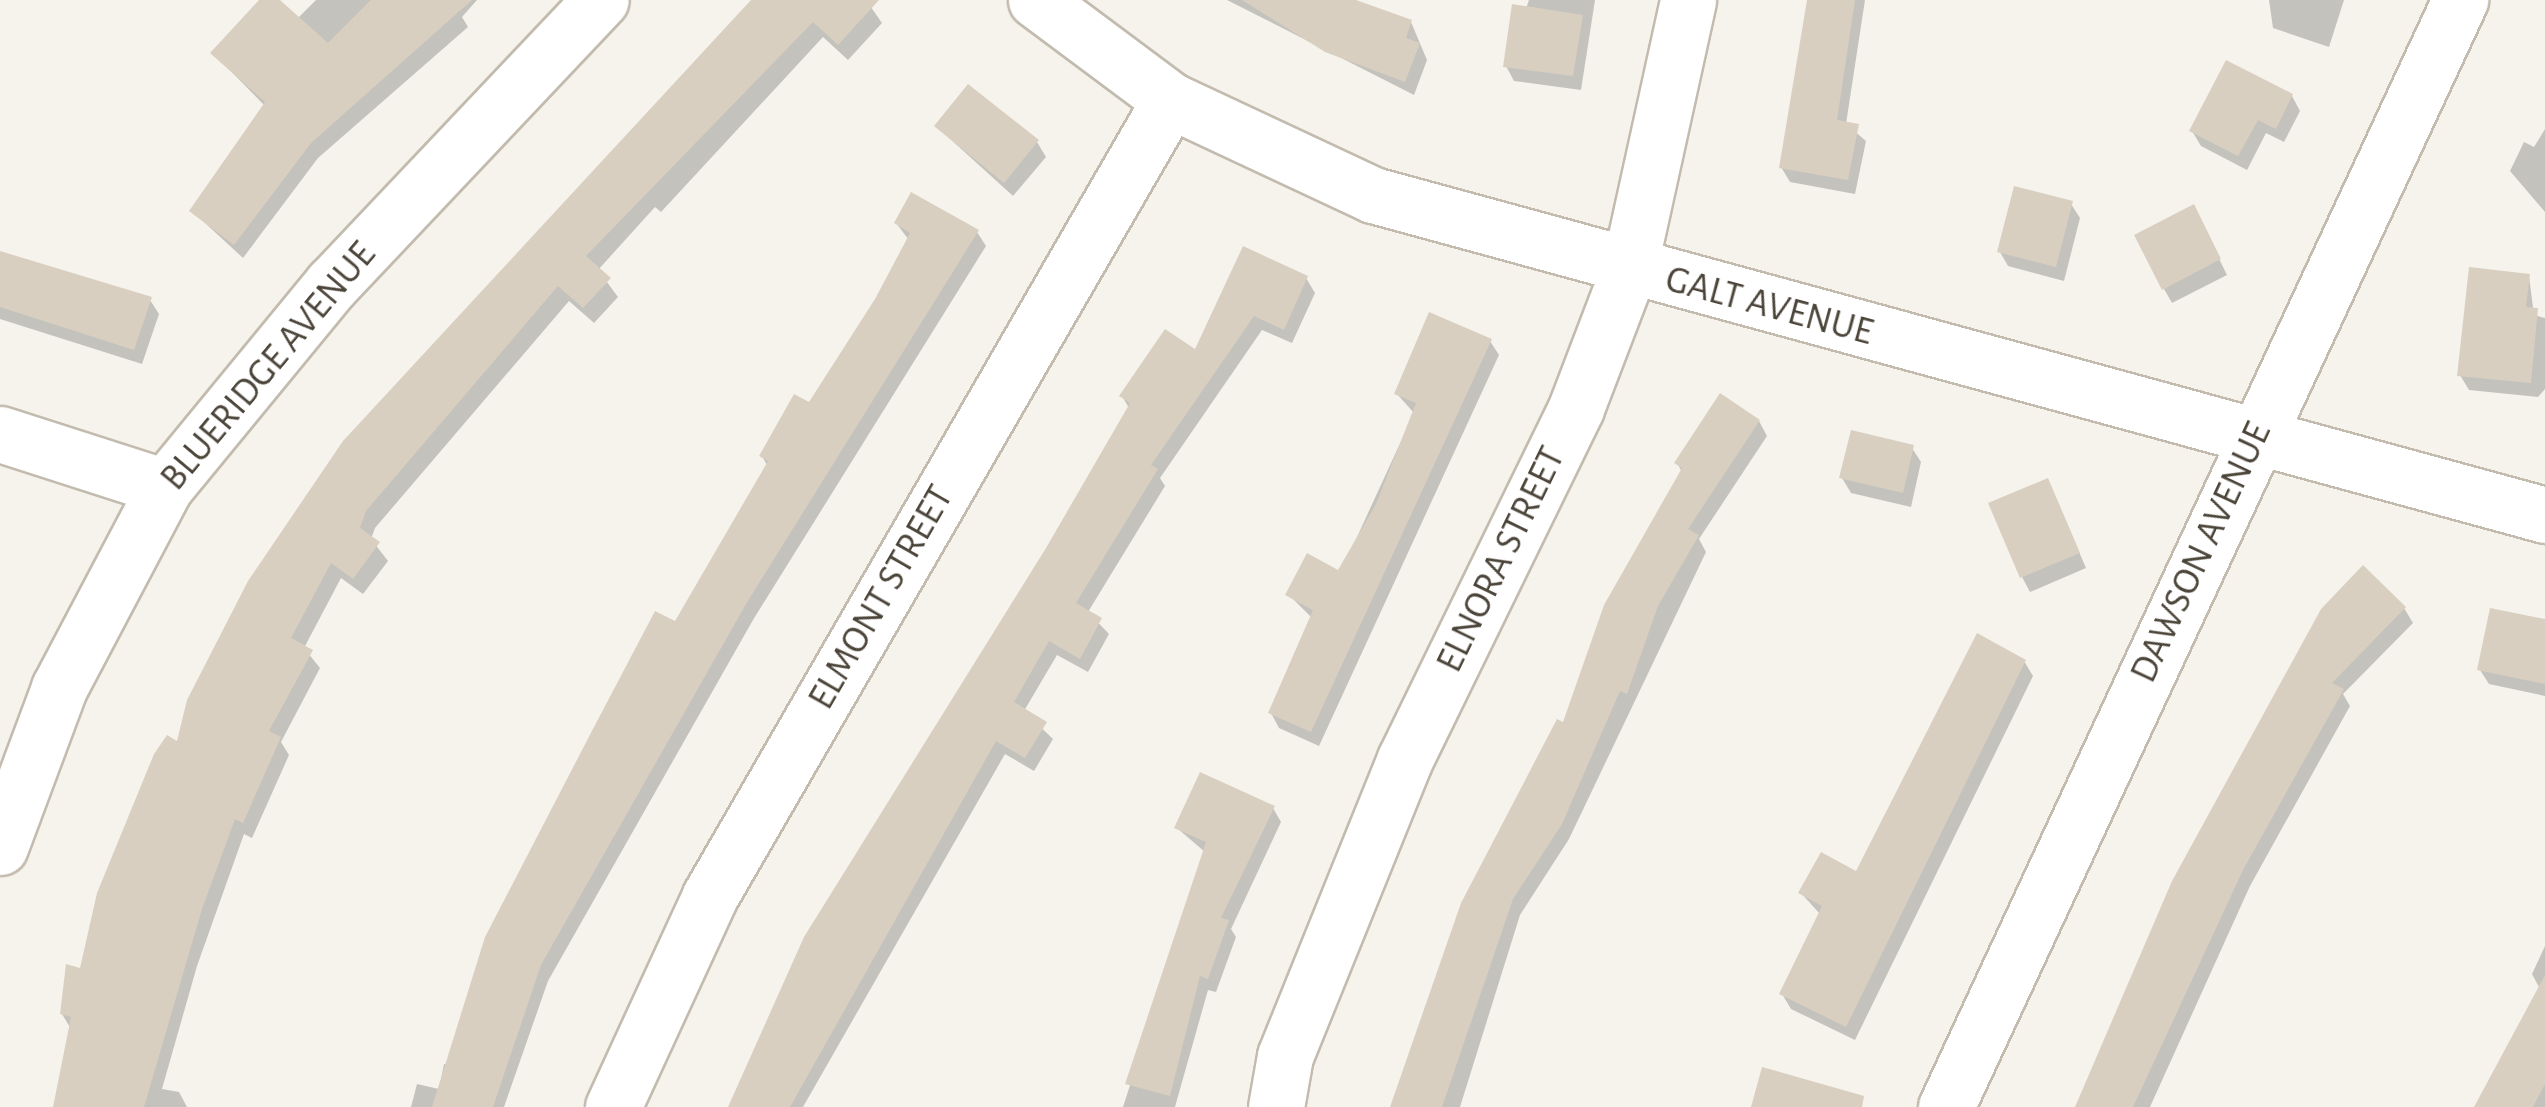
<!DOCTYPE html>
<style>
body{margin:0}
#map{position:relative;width:2545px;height:1107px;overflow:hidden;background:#f6f3ec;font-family:"Alegreya Sans",sans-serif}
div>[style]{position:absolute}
.shadow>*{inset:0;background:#0003}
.building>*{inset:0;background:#d8cfc1}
.roads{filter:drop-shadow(2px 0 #c2bbae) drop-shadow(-2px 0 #c2bbae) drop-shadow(0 2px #c2bbae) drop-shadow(0 -2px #c2bbae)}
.minor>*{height:55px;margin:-27.5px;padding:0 27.5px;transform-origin:27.5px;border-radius:27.5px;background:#fff}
span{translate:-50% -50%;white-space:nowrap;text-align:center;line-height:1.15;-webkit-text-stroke:9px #fff;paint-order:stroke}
.street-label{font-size:38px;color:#4b4439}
</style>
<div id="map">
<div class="shadow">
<div style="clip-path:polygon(262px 0,297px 19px,316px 0,477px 0,462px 17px,468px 27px,318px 158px,243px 258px,192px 211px,265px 106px,213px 53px)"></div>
<div style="clip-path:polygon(781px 0,866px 0,882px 23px,848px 60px,823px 37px,661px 212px,655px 207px,598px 270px,618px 297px,594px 323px,569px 301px,375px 528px,371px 539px,388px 561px,363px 594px,341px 578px,304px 648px,320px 668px,281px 742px,289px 755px,252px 838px,244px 834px,197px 966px,162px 1089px,179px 1092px,187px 1107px,55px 1107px,71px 1029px,62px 1014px,179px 744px,345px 442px,735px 21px)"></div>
<div style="clip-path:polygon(1227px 0,1349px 0,1411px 22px,1427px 60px,1414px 95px)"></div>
<div style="clip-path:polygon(1529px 0,1595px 0,1581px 90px,1514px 81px,1506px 66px)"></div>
<div style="clip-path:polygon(1810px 0,1865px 0,1846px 124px,1866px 141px,1855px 194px,1790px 182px,1781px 167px)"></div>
<div style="clip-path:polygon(2269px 0,2344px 0,2329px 47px,2273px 28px)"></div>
<div style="clip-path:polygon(2292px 96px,2300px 111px,2284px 142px,2266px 133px,2247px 170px,2201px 146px,2192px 131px)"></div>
<div style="clip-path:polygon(937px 127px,1037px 142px,1046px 157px,1013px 196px)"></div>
<div style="clip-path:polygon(2545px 129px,2545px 212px,2510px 171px,2524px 142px,2534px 147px)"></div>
<div style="clip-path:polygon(2071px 204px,2080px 218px,2064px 281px,2008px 266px,2000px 252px)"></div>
<div style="clip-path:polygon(2201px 222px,2227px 275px,2172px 303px,2164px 289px)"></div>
<div style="clip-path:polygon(896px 223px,977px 232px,986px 246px,753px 620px,548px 981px,504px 1107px,411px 1107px,417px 1084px,439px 1089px,444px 1064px,452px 1066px,676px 624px,768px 467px,762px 456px,809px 405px,877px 301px,909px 240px)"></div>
<div style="clip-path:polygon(0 252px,150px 300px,159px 314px,142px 364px,0 319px)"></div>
<div style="clip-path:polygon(2529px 276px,2534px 315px,2545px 318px,2545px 389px,2538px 397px,2469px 390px,2460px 375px)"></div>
<div style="clip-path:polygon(1306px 278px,1315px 293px,1292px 343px,1262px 330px,1160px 478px,1165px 486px,1088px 612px,1109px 634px,1088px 672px,1057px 655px,1024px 711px,1053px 739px,1034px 771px,1005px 754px,803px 1107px,730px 1107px,806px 938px,1048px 549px,1129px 408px,1122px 396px)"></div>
<div style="clip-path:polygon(1490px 341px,1499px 355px,1319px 746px,1279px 728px,1271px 713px,1312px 618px,1288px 594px,1340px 574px,1414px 413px,1397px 394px)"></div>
<div style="clip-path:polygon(1759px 421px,1767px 436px,1699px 539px,1706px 552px,1569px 839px,1520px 915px,1460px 1107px,1395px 1107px,1682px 472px,1677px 463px)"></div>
<div style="clip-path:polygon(1912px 448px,1921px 462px,1911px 507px,1851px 493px,1842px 478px)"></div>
<div style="clip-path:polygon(2055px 496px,2086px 568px,2030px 592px,2022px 577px)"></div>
<div style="clip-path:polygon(2404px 608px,2413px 623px,2343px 694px,2350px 706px,2250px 886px,2150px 1107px,2078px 1107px,2323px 610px)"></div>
<div style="clip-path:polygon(2545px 622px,2545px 696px,2489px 684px,2480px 670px)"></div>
<div style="clip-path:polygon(2024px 661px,2033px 676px,1855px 1040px,1791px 1009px,1782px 994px,1820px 914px,1801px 893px,1857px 874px)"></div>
<div style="clip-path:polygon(1273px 808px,1281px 822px,1231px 929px,1236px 937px,1216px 992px,1208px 990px,1175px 1107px,1123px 1107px,1205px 852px,1177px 828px)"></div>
<div style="clip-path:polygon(2545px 946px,2545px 1107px,2477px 1107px,2540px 989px,2532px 974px)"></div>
</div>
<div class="building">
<div style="clip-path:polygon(259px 0,280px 0,328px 43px,371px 0,472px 0,311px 143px,234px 245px,189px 211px,265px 102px,210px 53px)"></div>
<div style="clip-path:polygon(751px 0,879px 0,838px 45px,813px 22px,586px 256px,611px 278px,583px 308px,558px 286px,366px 511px,360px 528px,380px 542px,353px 579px,331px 563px,291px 638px,313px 650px,269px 731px,281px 737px,243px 823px,235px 819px,202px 909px,144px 1107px,53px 1107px,71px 1017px,60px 1014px,66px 964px,80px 968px,97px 893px,154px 754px,167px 735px,177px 741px,187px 700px,248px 581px,343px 441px)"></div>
<div style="clip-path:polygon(1242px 0,1356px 0,1412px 20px,1406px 38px,1420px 43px,1405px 82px,1325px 52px)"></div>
<div style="clip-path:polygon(1807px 0,1855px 0,1837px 120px,1859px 124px,1848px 180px,1779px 168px)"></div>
<div style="clip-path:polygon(1512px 4px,1583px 15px,1573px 76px,1503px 67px)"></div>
<div style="clip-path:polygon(2226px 60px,2293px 94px,2276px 129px,2258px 120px,2238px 156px,2189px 131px)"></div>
<div style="clip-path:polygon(968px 84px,1039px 140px,1004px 183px,934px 126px)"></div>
<div style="clip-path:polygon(2014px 186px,2073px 201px,2056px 267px,1997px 252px)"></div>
<div style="clip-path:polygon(911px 192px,979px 230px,746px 604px,541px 965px,493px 1107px,432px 1107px,485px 937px,594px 727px,655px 611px,675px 621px,768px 461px,759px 456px,794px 394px,809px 402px,875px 299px,910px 233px,894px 223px)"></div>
<div style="clip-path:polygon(2194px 204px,2221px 259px,2162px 290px,2134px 235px)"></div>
<div style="clip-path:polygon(1243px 246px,1308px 276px,1284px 330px,1254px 316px,1151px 465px,1158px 469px,1076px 603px,1102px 618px,1080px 659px,1049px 641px,1014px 702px,1047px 722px,1025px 758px,996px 741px,790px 1107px,728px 1107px,804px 937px,1046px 548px,1130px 403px,1119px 396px,1165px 329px,1195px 349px)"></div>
<div style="clip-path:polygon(0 251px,152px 297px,134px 350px,0 307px)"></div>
<div style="clip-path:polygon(2469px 267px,2530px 274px,2526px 307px,2538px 308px,2531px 383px,2457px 376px)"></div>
<div style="clip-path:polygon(1429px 312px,1492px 339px,1311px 732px,1268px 713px,1313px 610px,1285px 595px,1307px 553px,1338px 570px,1376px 504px,1416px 403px,1394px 394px)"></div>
<div style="clip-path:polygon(1720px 393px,1760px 420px,1688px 529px,1699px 535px,1658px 606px,1627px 694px,1620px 691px,1562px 824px,1513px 899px,1442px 1107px,1390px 1107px,1461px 903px,1557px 719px,1563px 722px,1604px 605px,1682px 468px,1674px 463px)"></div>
<div style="clip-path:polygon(1851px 430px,1914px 445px,1903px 493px,1839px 478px)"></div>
<div style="clip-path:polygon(2048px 478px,2080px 553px,2020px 578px,1988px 503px)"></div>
<div style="clip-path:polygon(2363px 565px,2406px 607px,2332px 683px,2344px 689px,2243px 870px,2133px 1107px,2075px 1107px,2172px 881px,2321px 609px)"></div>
<div style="clip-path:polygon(2490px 608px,2545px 619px,2545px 684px,2477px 670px)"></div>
<div style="clip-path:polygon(1977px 633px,2026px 660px,1846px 1027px,1779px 994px,1822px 906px,1798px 893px,1821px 852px,1856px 871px)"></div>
<div style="clip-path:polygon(1200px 772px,1275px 806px,1221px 918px,1229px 920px,1208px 979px,1200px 976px,1170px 1096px,1125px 1084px,1206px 842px,1174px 828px)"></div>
<div style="clip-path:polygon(2545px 975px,2545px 1084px,2533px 1107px,2474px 1107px)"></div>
<div style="clip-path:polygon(1762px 1067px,1864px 1096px,1862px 1107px,1751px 1107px)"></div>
</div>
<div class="roads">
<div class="minor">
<div style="left:1036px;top:0;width:167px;rotate:36.7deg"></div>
<div style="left:1170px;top:100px;width:224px;rotate:25.1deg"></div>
<div style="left:1373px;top:195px;width:1215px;rotate:15.27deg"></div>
<div style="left:0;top:434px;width:173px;rotate:17.8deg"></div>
<div style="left:0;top:847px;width:170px;rotate:-69.6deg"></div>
<div style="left:59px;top:688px;width:227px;rotate:-62.2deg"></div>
<div style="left:165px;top:487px;width:263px;rotate:-50.6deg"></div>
<div style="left:332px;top:284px;width:391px;rotate:-46.6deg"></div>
<div style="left:613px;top:1107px;width:232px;rotate:-65.3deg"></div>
<div style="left:710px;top:896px;width:919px;rotate:-59.98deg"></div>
<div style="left:1276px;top:1107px;width:52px;rotate:-80deg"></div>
<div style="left:1285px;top:1056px;width:320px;rotate:-68deg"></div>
<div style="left:1405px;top:759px;width:390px;rotate:-64deg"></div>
<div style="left:1576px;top:408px;width:149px;rotate:-69.1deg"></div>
<div style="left:1629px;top:269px;width:275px;rotate:-77.6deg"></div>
<div style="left:1946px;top:1107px;width:1221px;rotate:-65.09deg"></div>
</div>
</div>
<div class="street-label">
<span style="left:1769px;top:307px;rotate:15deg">GALT AVENUE</span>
<span style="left:269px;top:367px;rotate:-50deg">BLUERIDGE AVENUE</span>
<span style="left:2202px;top:553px;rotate:-65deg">DAWSON AVENUE</span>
<span style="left:1502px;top:560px;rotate:-64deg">ELNORA STREET</span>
<span style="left:882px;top:598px;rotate:-60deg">ELMONT STREET</span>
</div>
</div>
